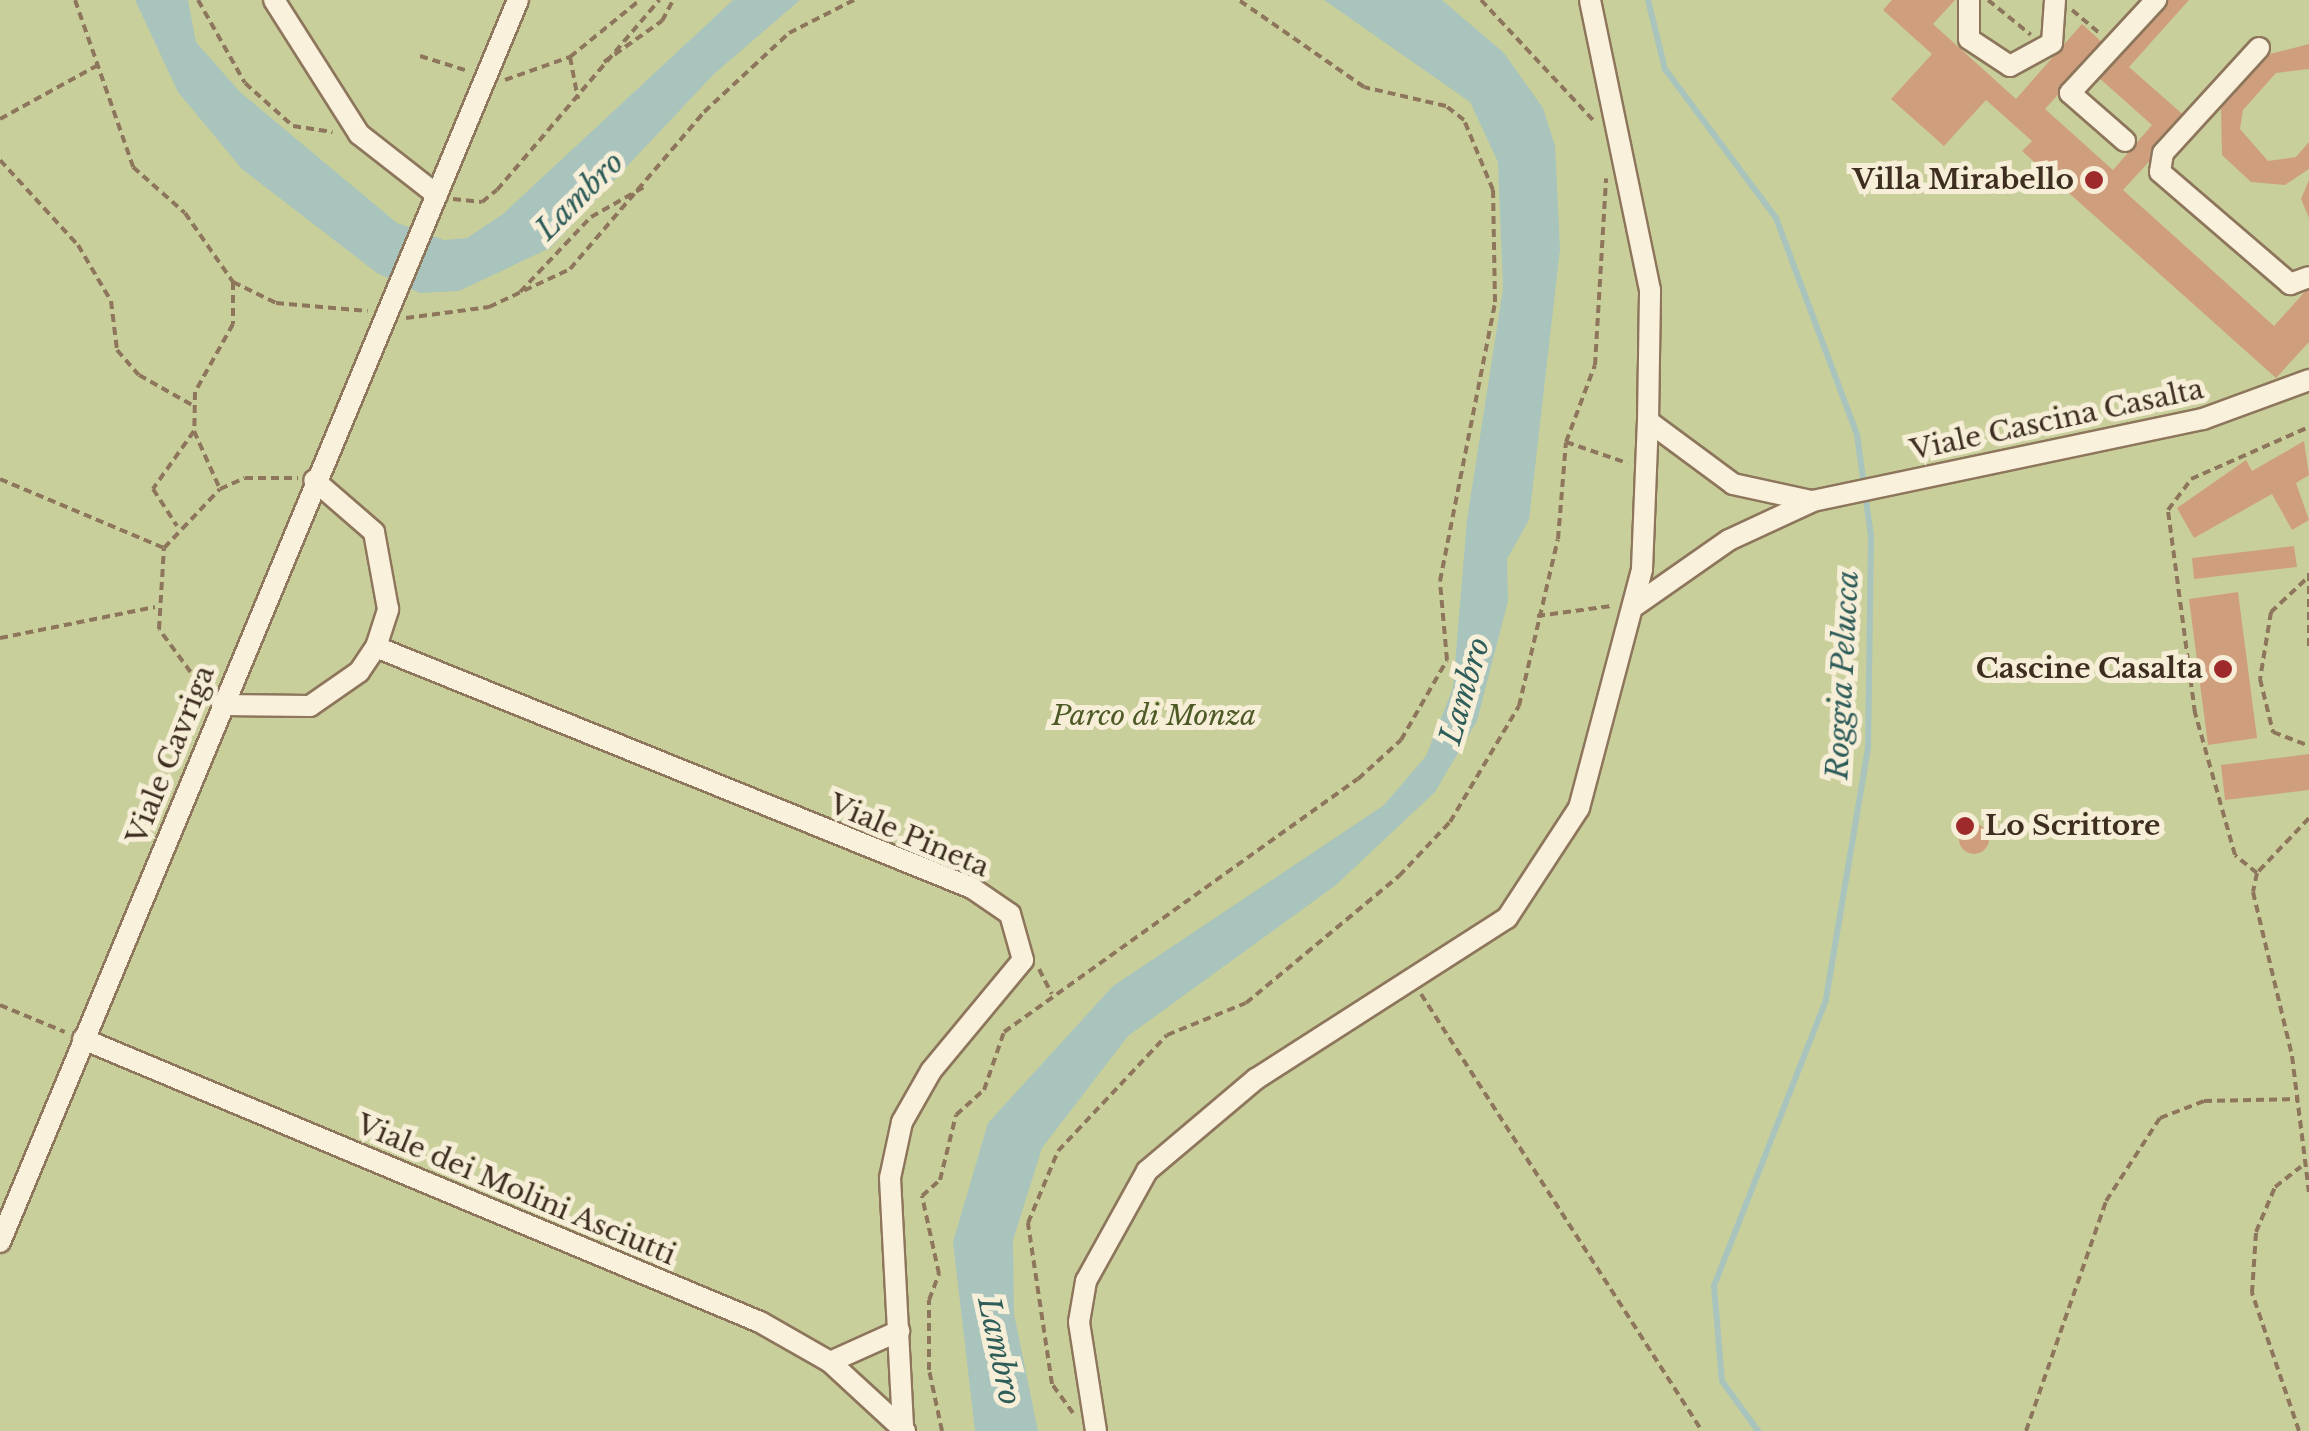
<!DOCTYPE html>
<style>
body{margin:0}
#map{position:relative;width:2309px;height:1431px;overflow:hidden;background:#f0e4c8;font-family:"Libre Baskerville",serif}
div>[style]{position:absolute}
.green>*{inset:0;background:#c9cf9b}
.water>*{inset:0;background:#a9c4bc}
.stream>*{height:6px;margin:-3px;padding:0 3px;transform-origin:3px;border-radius:3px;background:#a9c4bc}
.building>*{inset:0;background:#cf9f7d}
.round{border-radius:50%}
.path>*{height:4px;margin-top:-2px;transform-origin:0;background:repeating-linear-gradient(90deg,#8d765c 0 8px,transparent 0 13px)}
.roads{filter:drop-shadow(2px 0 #8d765c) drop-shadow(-2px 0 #8d765c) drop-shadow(0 2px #8d765c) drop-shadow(0 -2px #8d765c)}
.minor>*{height:20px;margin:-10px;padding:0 10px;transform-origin:10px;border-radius:10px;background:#faf1dc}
.dots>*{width:28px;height:28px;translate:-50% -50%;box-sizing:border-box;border:5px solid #f7eed8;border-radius:50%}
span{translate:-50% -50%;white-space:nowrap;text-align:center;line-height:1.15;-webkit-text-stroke:10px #f7eed8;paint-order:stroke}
.poi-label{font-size:28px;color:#3d2e20;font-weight:700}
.right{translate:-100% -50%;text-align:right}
.left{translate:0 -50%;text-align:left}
.street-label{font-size:28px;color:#3d2e20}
.park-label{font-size:28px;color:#4d5a26;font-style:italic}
.water-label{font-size:30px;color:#2f5d5a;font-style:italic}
</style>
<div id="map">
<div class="green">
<div style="clip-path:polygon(0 0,2309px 0,2309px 1431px,0 1431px)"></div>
</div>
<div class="water">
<div style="clip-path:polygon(135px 0,188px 0,196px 42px,240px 92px,397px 223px,444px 240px,467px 238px,503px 214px,733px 0,800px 0,714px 74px,550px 248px,459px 291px,420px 293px,377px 273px,242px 169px,178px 92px)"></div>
<div style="clip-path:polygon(1324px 0,1442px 0,1504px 53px,1543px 108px,1555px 146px,1560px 249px,1529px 520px,1507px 559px,1508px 601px,1477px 721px,1435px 792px,1336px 885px,1128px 1036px,1042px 1148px,1013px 1240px,1014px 1314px,1038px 1431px,975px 1431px,953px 1242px,988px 1123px,1113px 986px,1384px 805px,1426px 756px,1453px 688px,1467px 520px,1503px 289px,1498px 162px,1470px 102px)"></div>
</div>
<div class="stream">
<div style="left:1648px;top:0;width:71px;rotate:76.2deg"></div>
<div style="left:1665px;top:69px;width:186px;rotate:53.3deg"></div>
<div style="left:1776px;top:218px;width:232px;rotate:69.5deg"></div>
<div style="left:1857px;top:435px;width:102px;rotate:82.1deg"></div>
<div style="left:1871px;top:536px;width:212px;rotate:90.8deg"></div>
<div style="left:1868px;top:748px;width:255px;rotate:99.5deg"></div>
<div style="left:1826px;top:1000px;width:307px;rotate:111.4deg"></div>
<div style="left:1714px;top:1286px;width:95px;rotate:85.2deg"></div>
<div style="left:1722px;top:1381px;width:62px;rotate:54.2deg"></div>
</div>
<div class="building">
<div style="clip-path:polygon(1892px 0,1955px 0,1933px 24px,2016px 99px,2082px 24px,2104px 44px,2045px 109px,2113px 170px,2152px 125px,2098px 77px,2166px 0,2189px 0,2129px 67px,2188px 119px,2123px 190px,2274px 326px,2309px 287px,2309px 342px,2276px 378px,2022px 151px,2032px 141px,1986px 100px,1944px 146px,1891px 99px,1932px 54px,1883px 10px)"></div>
<div style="clip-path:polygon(2309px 44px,2309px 69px,2276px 73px,2243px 110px,2240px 129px,2268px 161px,2296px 157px,2309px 142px,2309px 169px,2285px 185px,2251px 182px,2222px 155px,2221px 108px,2270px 54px)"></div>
<div style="clip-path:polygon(2309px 180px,2309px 218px,2301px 199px)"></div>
<div style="clip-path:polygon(2304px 441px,2309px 475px,2296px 483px,2309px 520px,2292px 530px,2272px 494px,2194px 538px,2177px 508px,2246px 460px,2252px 471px)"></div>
<div style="clip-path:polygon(2294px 546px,2297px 567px,2194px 579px,2192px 558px)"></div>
<div style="clip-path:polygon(2238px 592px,2257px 738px,2208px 745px,2189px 599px)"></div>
<div style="clip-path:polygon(2309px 754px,2309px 790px,2225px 800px,2221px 765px)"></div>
<div class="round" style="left:1959px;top:824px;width:30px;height:30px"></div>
</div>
<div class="path">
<div style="left:75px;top:0;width:177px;rotate:70.8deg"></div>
<div style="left:133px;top:167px;width:69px;rotate:41.5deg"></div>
<div style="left:185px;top:213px;width:84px;rotate:55.2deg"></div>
<div style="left:233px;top:282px;width:42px;rotate:90deg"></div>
<div style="left:233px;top:324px;width:78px;rotate:119.2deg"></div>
<div style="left:195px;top:392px;width:39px;rotate:91deg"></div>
<div style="left:194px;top:431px;width:71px;rotate:125.3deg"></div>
<div style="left:153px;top:489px;width:44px;rotate:57deg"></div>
<div style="left:198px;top:0;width:95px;rotate:60.5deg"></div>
<div style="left:245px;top:83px;width:64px;rotate:41.9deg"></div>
<div style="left:293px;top:126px;width:40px;rotate:8.5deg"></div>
<div style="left:1481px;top:0;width:166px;rotate:47deg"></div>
<div style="left:1988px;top:0;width:55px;rotate:39.1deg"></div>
<div style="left:2072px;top:10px;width:35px;rotate:40deg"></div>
<div style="left:420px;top:56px;width:50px;rotate:17.4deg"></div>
<div style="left:570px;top:57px;width:43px;rotate:79.2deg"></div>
<div style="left:604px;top:62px;width:71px;rotate:-35.3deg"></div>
<div style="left:662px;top:21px;width:24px;rotate:-62deg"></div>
<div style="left:505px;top:80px;width:69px;rotate:-19.5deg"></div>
<div style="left:570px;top:57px;width:90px;rotate:-39.2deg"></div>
<div style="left:0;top:119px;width:114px;rotate:-28.8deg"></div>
<div style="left:0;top:160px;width:115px;rotate:47.5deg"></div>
<div style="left:78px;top:245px;width:65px;rotate:59.5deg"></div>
<div style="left:111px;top:301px;width:49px;rotate:83deg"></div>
<div style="left:117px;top:350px;width:33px;rotate:49deg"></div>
<div style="left:139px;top:375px;width:61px;rotate:29.5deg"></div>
<div style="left:453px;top:199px;width:29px;rotate:6deg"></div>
<div style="left:482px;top:202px;width:19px;rotate:-39deg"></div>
<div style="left:497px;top:190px;width:250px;rotate:-49.5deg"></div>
<div style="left:233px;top:282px;width:48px;rotate:26deg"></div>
<div style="left:276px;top:303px;width:92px;rotate:5deg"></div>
<div style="left:520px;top:292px;width:103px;rotate:-46.6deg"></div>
<div style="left:591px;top:217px;width:61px;rotate:-29.5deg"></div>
<div style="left:406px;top:318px;width:84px;rotate:-7.5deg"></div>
<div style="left:489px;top:307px;width:89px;rotate:-25.1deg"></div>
<div style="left:570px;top:269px;width:206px;rotate:-49.5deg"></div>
<div style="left:704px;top:112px;width:116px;rotate:-42.9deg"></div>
<div style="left:789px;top:33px;width:73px;rotate:-26.9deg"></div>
<div style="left:194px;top:431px;width:64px;rotate:65.9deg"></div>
<div style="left:1566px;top:442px;width:65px;rotate:19deg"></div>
<div style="left:0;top:479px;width:178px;rotate:22.8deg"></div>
<div style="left:2309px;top:573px;width:74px;rotate:90deg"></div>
<div style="left:2305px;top:580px;width:47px;rotate:136.7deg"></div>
<div style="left:2271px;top:612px;width:68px;rotate:99.3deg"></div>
<div style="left:2260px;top:679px;width:55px;rotate:76.2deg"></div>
<div style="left:2273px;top:732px;width:39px;rotate:21deg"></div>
<div style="left:1537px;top:616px;width:75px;rotate:-7.7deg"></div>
<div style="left:0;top:638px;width:158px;rotate:-11.3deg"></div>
<div style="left:206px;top:693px;width:79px;rotate:-126.3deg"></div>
<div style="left:159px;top:629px;width:81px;rotate:-86.5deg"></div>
<div style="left:164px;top:548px;width:81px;rotate:-46.5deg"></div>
<div style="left:220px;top:489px;width:27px;rotate:-24deg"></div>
<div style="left:245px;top:478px;width:53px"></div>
<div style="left:2309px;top:818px;width:76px;rotate:133.4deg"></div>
<div style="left:2257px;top:873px;width:19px;rotate:102deg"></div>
<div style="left:2253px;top:892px;width:169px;rotate:76.6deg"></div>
<div style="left:2292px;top:1056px;width:137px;rotate:82.9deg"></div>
<div style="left:2257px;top:873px;width:28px;rotate:-141deg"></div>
<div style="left:2235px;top:855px;width:148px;rotate:-105.7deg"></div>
<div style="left:2195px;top:713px;width:205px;rotate:-97.6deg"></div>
<div style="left:2168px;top:510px;width:39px;rotate:-53deg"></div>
<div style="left:2191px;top:479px;width:129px;rotate:-23.8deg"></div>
<div style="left:1039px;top:969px;width:28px;rotate:63deg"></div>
<div style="left:1421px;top:994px;width:520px;rotate:57.26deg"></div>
<div style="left:0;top:1005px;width:70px;rotate:22.6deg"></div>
<div style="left:1073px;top:1413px;width:36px;rotate:-126deg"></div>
<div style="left:1052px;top:1384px;width:163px;rotate:-98.5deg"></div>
<div style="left:1028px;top:1223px;width:78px;rotate:-67.4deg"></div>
<div style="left:1058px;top:1151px;width:159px;rotate:-46.8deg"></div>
<div style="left:1167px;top:1035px;width:85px;rotate:-22.1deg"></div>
<div style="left:1246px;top:1003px;width:199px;rotate:-39.7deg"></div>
<div style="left:1399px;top:876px;width:74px;rotate:-46.6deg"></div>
<div style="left:1450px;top:822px;width:135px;rotate:-59.3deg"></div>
<div style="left:1519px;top:706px;width:171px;rotate:-76.9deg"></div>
<div style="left:1558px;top:539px;width:97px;rotate:-85.3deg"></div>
<div style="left:1566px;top:442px;width:82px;rotate:-69.4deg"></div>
<div style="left:1595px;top:365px;width:187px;rotate:-86.6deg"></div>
<div style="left:942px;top:1431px;width:62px;rotate:-102deg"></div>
<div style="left:929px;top:1370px;width:70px;rotate:-90deg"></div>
<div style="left:929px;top:1300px;width:28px;rotate:-69deg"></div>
<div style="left:939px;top:1274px;width:80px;rotate:-102.3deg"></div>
<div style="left:922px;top:1196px;width:24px;rotate:-42deg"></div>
<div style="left:940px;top:1180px;width:67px;rotate:-76.2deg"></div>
<div style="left:956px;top:1115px;width:38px;rotate:-42deg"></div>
<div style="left:984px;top:1090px;width:61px;rotate:-71deg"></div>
<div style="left:1004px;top:1032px;width:435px;rotate:-35.6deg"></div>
<div style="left:1358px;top:779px;width:58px;rotate:-42.2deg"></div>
<div style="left:1401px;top:740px;width:92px;rotate:-60.1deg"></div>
<div style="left:1447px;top:660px;width:79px;rotate:-95.1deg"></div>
<div style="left:1440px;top:581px;width:284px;rotate:-78.8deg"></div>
<div style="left:1495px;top:302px;width:112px;rotate:-91deg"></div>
<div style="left:1493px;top:190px;width:76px;rotate:-112.5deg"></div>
<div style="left:1464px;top:120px;width:23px;rotate:-142deg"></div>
<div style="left:1446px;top:106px;width:84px;rotate:-167deg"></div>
<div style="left:1364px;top:87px;width:152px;rotate:-145.2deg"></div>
<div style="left:2026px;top:1431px;width:244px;rotate:-70.8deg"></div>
<div style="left:2106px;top:1201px;width:99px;rotate:-57deg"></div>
<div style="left:2160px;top:1118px;width:47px;rotate:-21.1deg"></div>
<div style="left:2204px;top:1101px;width:92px;rotate:-1.2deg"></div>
<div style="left:2299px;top:1431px;width:146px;rotate:-108.8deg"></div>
<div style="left:2252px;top:1293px;width:61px;rotate:-86.2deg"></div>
<div style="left:2256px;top:1232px;width:49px;rotate:-67.1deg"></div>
<div style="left:2275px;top:1187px;width:33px;rotate:-38deg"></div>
</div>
<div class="roads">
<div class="minor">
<div style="left:274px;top:0;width:159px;rotate:57.6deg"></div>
<div style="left:359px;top:134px;width:99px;rotate:38deg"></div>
<div style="left:1969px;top:0;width:39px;rotate:90deg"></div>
<div style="left:1969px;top:39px;width:49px;rotate:33.4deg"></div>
<div style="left:2010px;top:66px;width:48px;rotate:-28.7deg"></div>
<div style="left:2052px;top:43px;width:43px;rotate:-86deg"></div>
<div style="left:2259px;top:48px;width:142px;rotate:132.4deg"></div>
<div style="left:2163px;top:153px;width:19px;rotate:99deg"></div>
<div style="left:2160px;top:172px;width:172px;rotate:40.7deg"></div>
<div style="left:2290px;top:284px;width:20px;rotate:-20deg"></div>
<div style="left:2125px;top:141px;width:73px;rotate:-138.9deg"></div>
<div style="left:2070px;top:93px;width:127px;rotate:-47.2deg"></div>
<div style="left:1648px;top:421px;width:106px;rotate:36.5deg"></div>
<div style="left:1733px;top:484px;width:80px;rotate:12.3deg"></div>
<div style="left:1636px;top:605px;width:113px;rotate:-35deg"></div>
<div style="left:1729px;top:540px;width:93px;rotate:-24.9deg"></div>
<div style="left:1813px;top:501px;width:399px;rotate:-11.9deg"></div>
<div style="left:2203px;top:419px;width:113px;rotate:-20.2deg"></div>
<div style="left:376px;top:647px;width:643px;rotate:22.02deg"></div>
<div style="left:972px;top:888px;width:46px;rotate:34.4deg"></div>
<div style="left:1010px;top:914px;width:48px;rotate:74.2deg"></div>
<div style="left:1023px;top:960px;width:144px;rotate:129.7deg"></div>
<div style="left:931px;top:1071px;width:59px;rotate:119.6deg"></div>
<div style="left:902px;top:1122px;width:57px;rotate:102.1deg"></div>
<div style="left:890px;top:1178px;width:251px;rotate:87deg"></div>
<div style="left:222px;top:705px;width:88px;rotate:0.7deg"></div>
<div style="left:310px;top:706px;width:60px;rotate:-34.8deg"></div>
<div style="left:359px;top:672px;width:30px;rotate:-56deg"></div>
<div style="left:376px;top:647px;width:40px;rotate:-72deg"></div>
<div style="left:388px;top:609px;width:78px;rotate:-100.3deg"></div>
<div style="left:374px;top:532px;width:79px;rotate:-139.1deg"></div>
<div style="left:83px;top:1039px;width:734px;rotate:22.69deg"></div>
<div style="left:760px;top:1322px;width:81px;rotate:29.7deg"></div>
<div style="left:830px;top:1362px;width:102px;rotate:42.6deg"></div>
<div style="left:0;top:1242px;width:1346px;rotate:-67.36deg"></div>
<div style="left:830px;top:1362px;width:76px;rotate:-24.2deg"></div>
<div style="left:1096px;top:1431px;width:110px;rotate:-98.9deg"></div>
<div style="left:1079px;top:1322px;width:42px;rotate:-80.3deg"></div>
<div style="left:1086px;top:1281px;width:126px;rotate:-61deg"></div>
<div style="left:1147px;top:1171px;width:143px;rotate:-40.2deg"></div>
<div style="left:1256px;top:1079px;width:298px;rotate:-32.7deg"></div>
<div style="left:1507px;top:918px;width:131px;rotate:-56.8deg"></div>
<div style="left:1579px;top:808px;width:247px;rotate:-75.2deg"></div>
<div style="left:1642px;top:569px;width:148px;rotate:-87.7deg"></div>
<div style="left:1648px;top:421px;width:131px;rotate:-89.1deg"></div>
<div style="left:1650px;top:290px;width:296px;rotate:-101.7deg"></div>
</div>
</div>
<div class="dots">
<div style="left:2094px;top:180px;background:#9e2a2b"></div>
<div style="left:2223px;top:669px;background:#9e2a2b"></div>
<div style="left:1965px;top:826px;background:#9e2a2b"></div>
</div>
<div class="poi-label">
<span class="right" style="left:2074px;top:180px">Villa Mirabello</span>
<span class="right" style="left:2203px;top:669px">Cascine Casalta</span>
<span class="left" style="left:1985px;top:826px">Lo Scrittore</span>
</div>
<div class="street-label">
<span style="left:2057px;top:420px;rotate:-12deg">Viale Cascina Casalta</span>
<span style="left:171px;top:755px;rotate:-68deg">Viale Cavriga</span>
<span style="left:909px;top:836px;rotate:23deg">Viale Pineta</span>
<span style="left:516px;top:1190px;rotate:23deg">Viale dei Molini Asciutti</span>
</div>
<div class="park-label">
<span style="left:1154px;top:716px">Parco di Monza</span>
</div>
<div class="water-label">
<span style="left:580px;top:196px;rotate:-45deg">Lambro</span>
<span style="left:1843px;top:675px;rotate:-87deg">Roggia Pelucca</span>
<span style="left:1465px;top:691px;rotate:-74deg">Lambro</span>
<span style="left:999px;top:1351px;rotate:78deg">Lambro</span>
</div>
</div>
